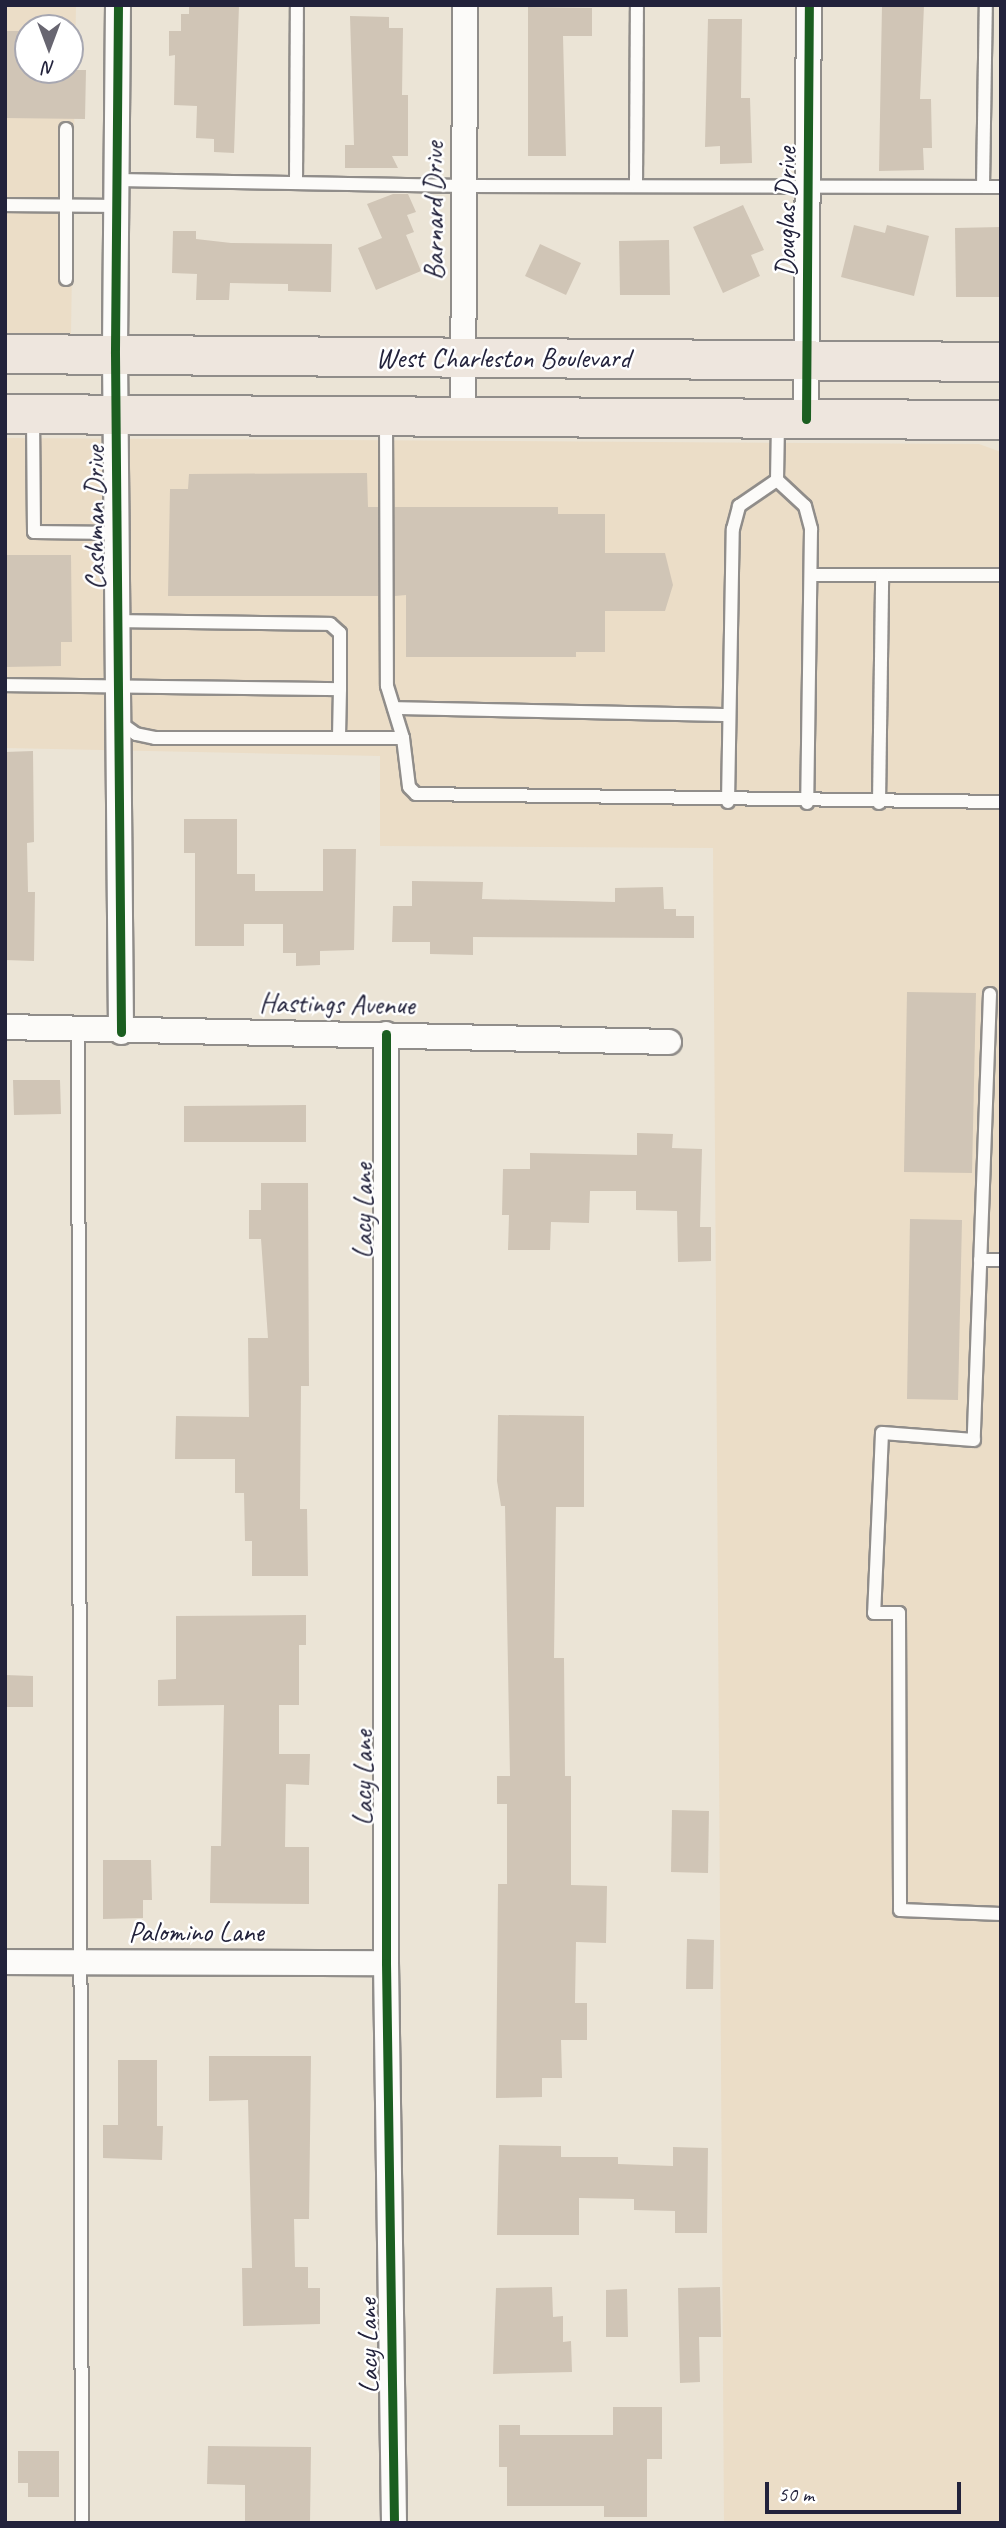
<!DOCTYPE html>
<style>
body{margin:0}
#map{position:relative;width:1006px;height:2528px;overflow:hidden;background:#ebe4d6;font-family:Caveat,sans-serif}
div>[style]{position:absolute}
.built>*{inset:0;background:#ebddc7}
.building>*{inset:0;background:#d0c5b6}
.roads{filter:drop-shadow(2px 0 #908d8a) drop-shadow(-2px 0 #908d8a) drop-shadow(0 2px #908d8a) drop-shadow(0 -2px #908d8a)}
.lane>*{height:12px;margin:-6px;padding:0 6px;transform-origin:6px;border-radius:6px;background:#fcfbf9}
.street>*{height:24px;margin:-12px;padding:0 12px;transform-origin:12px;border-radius:12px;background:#fcfbf9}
.primary>*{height:38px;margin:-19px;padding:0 19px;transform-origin:19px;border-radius:19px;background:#eee6de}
.cycleway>*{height:9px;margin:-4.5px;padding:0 4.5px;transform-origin:4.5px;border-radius:4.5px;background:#1b5e20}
span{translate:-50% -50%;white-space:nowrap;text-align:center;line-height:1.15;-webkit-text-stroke:5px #fff;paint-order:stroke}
.street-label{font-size:28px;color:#22223b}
.frame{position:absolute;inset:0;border:7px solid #22223b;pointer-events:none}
.north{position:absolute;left:14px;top:14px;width:70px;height:70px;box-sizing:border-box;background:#fff;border:2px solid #a7a7b1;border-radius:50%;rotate:180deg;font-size:19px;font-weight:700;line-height:28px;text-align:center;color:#22223b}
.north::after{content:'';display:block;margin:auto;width:24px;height:32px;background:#686671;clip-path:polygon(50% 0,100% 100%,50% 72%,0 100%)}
.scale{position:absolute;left:765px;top:2482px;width:196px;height:32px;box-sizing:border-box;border:4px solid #22223b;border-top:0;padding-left:9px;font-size:21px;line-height:24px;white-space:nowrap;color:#22223b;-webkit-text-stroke:5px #fff;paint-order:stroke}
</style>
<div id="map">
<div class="built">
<div style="clip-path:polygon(evenodd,5px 5px,76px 5px,71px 335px,5px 334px,5px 5px,28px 28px,70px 28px,70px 70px,28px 70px,28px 28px)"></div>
<div style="clip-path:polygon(5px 438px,979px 444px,1001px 452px,1001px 2523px,724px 2523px,713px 848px,380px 846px,380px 756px,5px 748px)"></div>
</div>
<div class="building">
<div style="clip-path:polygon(189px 5px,239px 5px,234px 153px,214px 152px,214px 139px,196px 138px,197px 106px,174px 105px,175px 55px,169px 56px,169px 31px,181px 31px,181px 14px,189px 14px)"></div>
<div style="clip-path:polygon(882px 5px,924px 5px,920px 99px,931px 99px,932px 148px,923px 148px,924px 170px,879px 171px)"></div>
<div style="clip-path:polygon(528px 7px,592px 8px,592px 36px,563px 36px,566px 156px,528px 156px)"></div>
<div style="clip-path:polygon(350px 16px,389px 17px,389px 28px,403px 28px,402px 95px,408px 95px,408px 156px,392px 156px,398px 168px,345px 168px,345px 145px,354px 145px)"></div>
<div style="clip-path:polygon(708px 19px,742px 19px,741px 98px,750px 98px,752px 163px,720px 164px,720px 146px,705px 147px)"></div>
<div style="clip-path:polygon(5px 31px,28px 31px,28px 70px,86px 70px,85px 119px,5px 118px)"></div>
<div style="clip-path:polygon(393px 194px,408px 194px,416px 212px,407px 215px,414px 232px,406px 235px,421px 271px,376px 290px,358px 248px,382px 238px,367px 204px)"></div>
<div style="clip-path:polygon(743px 205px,764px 250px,751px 255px,760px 276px,723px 293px,693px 227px)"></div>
<div style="clip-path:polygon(854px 225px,885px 233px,887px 225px,929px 236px,914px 296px,841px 277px)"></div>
<div style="clip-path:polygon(1001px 227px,1001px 297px,956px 297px,955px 228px)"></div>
<div style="clip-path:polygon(173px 231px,196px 231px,196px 239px,231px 243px,332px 244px,331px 292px,288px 291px,288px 284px,230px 283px,229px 300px,196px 300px,197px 274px,172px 273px)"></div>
<div style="clip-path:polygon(669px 240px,670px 295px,620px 295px,619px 241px)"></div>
<div style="clip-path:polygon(540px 244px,581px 263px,566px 295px,525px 276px)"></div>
<div style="clip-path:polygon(367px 473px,368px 507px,378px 507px,378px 596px,168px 596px,170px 489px,188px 489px,189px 474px)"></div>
<div style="clip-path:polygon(395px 507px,558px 507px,558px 514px,605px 514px,605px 553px,665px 553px,673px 585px,665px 611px,605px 611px,605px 652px,576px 652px,576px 657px,406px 657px,406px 595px,395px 596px)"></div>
<div style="clip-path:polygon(5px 555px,71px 555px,72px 642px,61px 642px,61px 666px,5px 667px)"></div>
<div style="clip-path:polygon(33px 751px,34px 842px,27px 843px,28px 892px,35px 892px,34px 961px,5px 960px,5px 752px)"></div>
<div style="clip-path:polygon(184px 819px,237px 819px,237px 874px,255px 874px,255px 891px,323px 891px,323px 849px,356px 849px,354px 950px,320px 951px,320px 965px,296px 966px,296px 953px,283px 953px,283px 924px,244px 924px,244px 946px,195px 946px,195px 853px,184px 853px)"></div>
<div style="clip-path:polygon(412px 881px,483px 882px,482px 899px,615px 902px,615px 888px,663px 887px,664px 909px,676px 909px,676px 916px,694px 916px,694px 938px,473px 937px,473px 955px,430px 954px,430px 942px,392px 942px,393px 906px,412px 906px)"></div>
<div style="clip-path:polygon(907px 992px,976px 993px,972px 1173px,904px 1172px)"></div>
<div style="clip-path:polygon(13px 1080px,60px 1080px,61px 1114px,14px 1115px)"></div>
<div style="clip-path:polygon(306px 1105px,306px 1142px,184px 1142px,184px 1106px)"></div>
<div style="clip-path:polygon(637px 1133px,673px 1134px,672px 1148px,702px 1149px,700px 1227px,711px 1227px,711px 1261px,678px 1262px,677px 1211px,636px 1210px,636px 1191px,590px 1191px,589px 1223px,551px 1222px,550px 1250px,508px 1250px,509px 1215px,502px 1215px,503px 1169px,530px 1169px,530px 1153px,637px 1155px)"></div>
<div style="clip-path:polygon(261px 1183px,308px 1183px,309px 1386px,301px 1386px,300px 1509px,307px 1509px,308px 1576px,252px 1576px,252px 1541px,245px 1541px,244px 1493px,235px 1493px,235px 1459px,175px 1459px,176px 1416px,249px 1417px,248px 1338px,268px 1338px,261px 1239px,249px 1239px,249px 1210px,261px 1210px)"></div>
<div style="clip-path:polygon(910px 1219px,962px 1220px,958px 1400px,907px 1399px)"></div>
<div style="clip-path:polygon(498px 1415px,584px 1416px,584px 1507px,556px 1507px,554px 1658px,564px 1658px,565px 1776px,571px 1776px,571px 1885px,607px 1886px,606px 1943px,576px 1942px,575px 2003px,587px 2003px,587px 2040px,561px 2040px,562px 2078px,542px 2078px,542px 2097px,496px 2098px,498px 1884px,507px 1884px,507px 1804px,497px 1804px,497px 1776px,510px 1776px,505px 1506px,501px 1506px,497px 1481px)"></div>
<div style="clip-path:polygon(306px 1615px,306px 1645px,299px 1645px,299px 1705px,279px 1705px,279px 1754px,310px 1754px,309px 1785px,286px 1784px,285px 1847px,309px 1847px,309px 1904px,210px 1903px,211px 1846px,221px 1846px,224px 1705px,158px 1706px,158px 1680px,176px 1679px,176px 1616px)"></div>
<div style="clip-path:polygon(5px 1675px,33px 1676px,33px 1707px,5px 1707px)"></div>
<div style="clip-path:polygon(672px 1810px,709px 1811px,708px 1873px,671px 1872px)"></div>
<div style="clip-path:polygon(103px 1860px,151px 1860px,152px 1900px,143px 1900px,143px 1918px,103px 1919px)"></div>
<div style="clip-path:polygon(687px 1939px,714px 1940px,713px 1989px,686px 1989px)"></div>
<div style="clip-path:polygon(209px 2056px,311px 2056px,309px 2219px,294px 2219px,295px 2267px,308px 2267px,308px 2288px,320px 2288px,320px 2324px,243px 2326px,242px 2268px,252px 2268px,248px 2100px,209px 2101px)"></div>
<div style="clip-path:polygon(118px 2060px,157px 2060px,157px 2126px,163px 2126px,162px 2160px,103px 2158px,103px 2125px,118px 2125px)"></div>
<div style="clip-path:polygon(499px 2145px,561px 2146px,561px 2157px,618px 2157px,618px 2164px,673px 2166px,673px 2147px,708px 2148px,707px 2233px,675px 2233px,675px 2211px,634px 2210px,634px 2199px,579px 2198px,579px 2235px,497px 2235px)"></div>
<div style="clip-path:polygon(552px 2287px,553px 2317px,563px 2316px,563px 2342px,571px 2341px,572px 2372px,493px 2374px,496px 2288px)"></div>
<div style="clip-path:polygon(720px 2287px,721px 2337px,699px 2337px,700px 2382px,680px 2383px,678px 2288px)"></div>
<div style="clip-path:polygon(627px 2289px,628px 2337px,606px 2337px,606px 2290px)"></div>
<div style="clip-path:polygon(613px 2407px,662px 2407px,662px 2459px,647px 2459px,647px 2517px,604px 2517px,604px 2506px,507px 2506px,507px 2467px,499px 2467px,499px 2425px,520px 2425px,520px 2435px,613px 2435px)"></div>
<div style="clip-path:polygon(208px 2446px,311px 2447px,310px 2523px,245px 2523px,245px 2485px,207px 2484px)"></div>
<div style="clip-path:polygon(18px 2451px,59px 2451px,59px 2497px,28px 2497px,28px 2483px,18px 2483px)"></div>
</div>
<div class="roads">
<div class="lane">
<div style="left:117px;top:180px;width:347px;rotate:1deg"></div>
<div style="left:464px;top:186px;width:537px;rotate:0.11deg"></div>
<div style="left:296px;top:182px;width:177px;rotate:-89.7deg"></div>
<div style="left:636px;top:184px;width:179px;rotate:-89.7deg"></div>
<div style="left:983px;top:186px;width:181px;rotate:-89.1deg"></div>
<div style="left:5px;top:205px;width:112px;rotate:0.5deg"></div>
<div style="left:66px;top:279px;width:150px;rotate:-90deg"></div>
<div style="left:33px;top:417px;width:115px;rotate:89.5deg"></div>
<div style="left:34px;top:532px;width:84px;rotate:0.7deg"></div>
<div style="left:386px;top:421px;width:265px;rotate:89.8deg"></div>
<div style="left:387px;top:686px;width:54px;rotate:72.9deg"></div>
<div style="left:778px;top:423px;width:57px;rotate:91deg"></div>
<div style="left:777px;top:480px;width:38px;rotate:43deg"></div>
<div style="left:805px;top:506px;width:24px;rotate:75deg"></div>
<div style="left:811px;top:529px;width:274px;rotate:90.8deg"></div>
<div style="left:811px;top:575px;width:190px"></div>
<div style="left:5px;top:685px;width:335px;rotate:0.7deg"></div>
<div style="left:340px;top:689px;width:56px;rotate:-90deg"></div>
<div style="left:340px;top:633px;width:13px;rotate:-138deg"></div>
<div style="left:330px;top:624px;width:212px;rotate:-179.2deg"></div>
<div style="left:340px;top:689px;width:49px;rotate:91.2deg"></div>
<div style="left:339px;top:738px;width:64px"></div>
<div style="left:403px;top:738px;width:49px;rotate:83deg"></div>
<div style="left:409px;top:787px;width:10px;rotate:45deg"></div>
<div style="left:416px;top:794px;width:585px;rotate:0.78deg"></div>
<div style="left:394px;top:708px;width:335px;rotate:1.2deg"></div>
<div style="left:119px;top:722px;width:21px;rotate:35deg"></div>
<div style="left:136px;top:734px;width:19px;rotate:12deg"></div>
<div style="left:155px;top:738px;width:184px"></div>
<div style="left:728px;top:802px;width:273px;rotate:-89deg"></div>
<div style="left:733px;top:529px;width:24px;rotate:-75deg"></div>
<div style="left:739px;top:506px;width:46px;rotate:-34.4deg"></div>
<div style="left:879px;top:803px;width:228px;rotate:-89.2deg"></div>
<div style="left:990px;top:994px;width:446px;rotate:92.1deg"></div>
<div style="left:974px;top:1440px;width:92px;rotate:-175.6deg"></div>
<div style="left:882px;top:1433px;width:180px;rotate:92.5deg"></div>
<div style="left:874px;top:1613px;width:25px"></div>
<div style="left:899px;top:1613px;width:297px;rotate:89.8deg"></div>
<div style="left:900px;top:1910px;width:101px;rotate:2.3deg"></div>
<div style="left:78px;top:1027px;width:1496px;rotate:89.85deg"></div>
<div style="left:980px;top:1260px;width:21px"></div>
</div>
<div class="street">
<div style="left:118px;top:5px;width:349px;rotate:90.5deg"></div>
<div style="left:115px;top:354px;width:678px;rotate:89.49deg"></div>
<div style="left:463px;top:418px;width:413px;rotate:-89.7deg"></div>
<div style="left:806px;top:419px;width:414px;rotate:-89.6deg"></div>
<div style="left:5px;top:1027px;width:664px;rotate:1.29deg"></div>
<div style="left:386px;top:1034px;width:929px;rotate:90deg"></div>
<div style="left:386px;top:1963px;width:560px;rotate:89.18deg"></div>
<div style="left:5px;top:1962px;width:381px;rotate:0.2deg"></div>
</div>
<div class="primary">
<div style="left:5px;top:354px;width:996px;rotate:0.46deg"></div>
<div style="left:5px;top:414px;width:996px;rotate:0.35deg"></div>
</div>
</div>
<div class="cycleway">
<div style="left:118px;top:5px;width:349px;rotate:90.5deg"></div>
<div style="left:115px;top:354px;width:678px;rotate:89.49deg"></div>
<div style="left:806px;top:419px;width:414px;rotate:-89.6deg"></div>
<div style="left:386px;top:1034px;width:929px;rotate:90deg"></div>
<div style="left:386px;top:1963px;width:560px;rotate:89.18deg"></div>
</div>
<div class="street-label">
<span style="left:434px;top:211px;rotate:-90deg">Barnard Drive</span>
<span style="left:786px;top:212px;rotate:-90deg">Douglas Drive</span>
<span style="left:503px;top:358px">West Charleston Boulevard</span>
<span style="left:95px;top:518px;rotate:-90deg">Cashman Drive</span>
<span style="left:337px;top:1004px;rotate:1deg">Hastings Avenue</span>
<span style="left:363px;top:1211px;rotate:-90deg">Lacy Lane</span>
<span style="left:363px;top:1778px;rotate:-90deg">Lacy Lane</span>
<span style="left:196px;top:1932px">Palomino Lane</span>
<span style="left:368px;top:2346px;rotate:-91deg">Lacy Lane</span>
</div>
<div class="frame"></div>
<div class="north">N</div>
<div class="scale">50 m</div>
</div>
